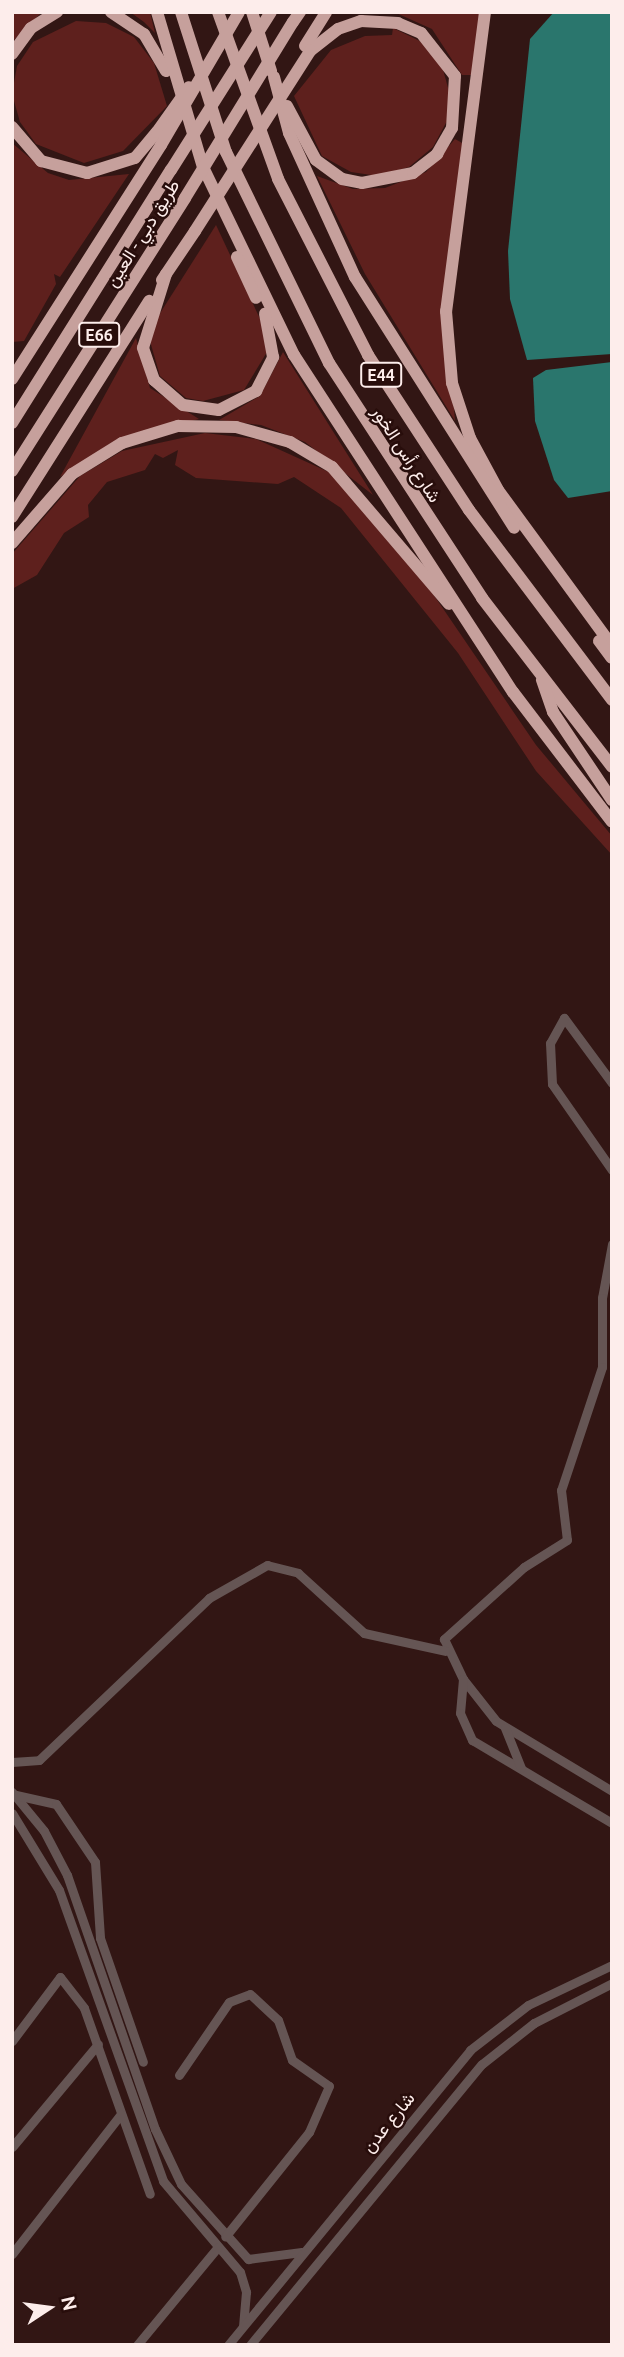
<!DOCTYPE html>
<meta charset="utf-8">
<style>
body{margin:0}
#map{position:relative;width:624px;height:2357px;overflow:hidden;background:#321614;font-family:Ubuntu,Vazirmatn,sans-serif}
div>[style]{position:absolute}
.green>*{inset:0;background:#5e201d}
.water>*{inset:0;background:#2a766d}
.minor>*{height:9px;margin:-4.5px;padding:0 4.5px;transform-origin:4.5px;border-radius:4.5px;background:#655554}
.highway>*{height:12px;margin:-6px;padding:0 6px;transform-origin:6px;border-radius:6px;background:#c6a09c}
.highway-bridge>*{height:12px;margin:-6px;padding:0 6px;transform-origin:6px;border-radius:6px;background:#c6a09c}
span{translate:-50% -50%;white-space:nowrap;text-align:center;line-height:1.15;-webkit-text-stroke:5px #280d0b;paint-order:stroke}
.shield-label span{padding:2px 5px;background:#280d0b;border:2px solid;border-radius:5px;-webkit-text-stroke-width:0}
.shield-label{font-size:16px;color:#fdedeb;font-weight:700}
.street-label{font-size:18px;color:#fdedeb}
.frame{position:absolute;inset:0;border:14px solid #fdedeb;pointer-events:none}
.north{position:absolute;left:14px;top:2273px;width:70px;height:70px;-webkit-text-stroke:5px #280d0b;paint-order:stroke;rotate:77deg;font-size:19px;font-weight:700;line-height:28px;text-align:center;color:#fdedeb}
.north::after{content:'';display:block;margin:auto;width:24px;height:32px;background:#fdedeb;clip-path:polygon(50% 0,100% 100%,50% 72%,0 100%)}
</style>
<div id="map">
<div class="green">
<div style="clip-path:polygon(12px 12px,42px 12px,12px 42px)"></div>
<div style="clip-path:polygon(130px 12px,150px 12px,155px 33px,144px 22px)"></div>
<div style="clip-path:polygon(394px 12px,482px 12px,473px 75px,462px 75px,432px 29px)"></div>
<div style="clip-path:polygon(76px 21px,106px 23px,134px 37px,154px 63px,167px 106px,123px 151px,84px 163px,36px 144px,20px 122px,12px 94px,17px 66px,33px 42px)"></div>
<div style="clip-path:polygon(393px 28px,426px 44px,442px 66px,450px 95px,447px 121px,433px 147px,409px 167px,378px 176px,351px 172px,322px 156px,294px 96px,331px 50px,365px 36px,392px 35px)"></div>
<div style="clip-path:polygon(455px 139px,464px 144px,445px 297px,455px 421px,365px 274px,317px 176px,353px 189px,385px 188px,426px 172px)"></div>
<div style="clip-path:polygon(12px 143px,48px 173px,69px 180px,129px 174px,60px 277px,54px 274px,56px 284px,24px 341px,12px 342px)"></div>
<div style="clip-path:polygon(216px 225px,261px 321px,267px 352px,244px 390px,203px 401px,186px 398px,160px 376px,150px 341px,157px 318px)"></div>
<div style="clip-path:polygon(136px 338px,150px 388px,199px 419px,111px 443px,60px 477px)"></div>
<div style="clip-path:polygon(283px 352px,373px 495px,305px 442px,261px 425px,219px 420px,260px 396px)"></div>
<div style="clip-path:polygon(205px 433px,256px 439px,331px 473px,429px 588px,536px 745px,612px 836px,612px 855px,536px 771px,458px 653px,341px 508px,294px 477px,278px 484px,196px 478px,175px 465px,178px 450px,163px 458px,155px 454px,145px 470px,107px 482px,88px 505px,89px 517px,64px 533px,37px 575px,12px 589px,12px 554px,80px 476px,122px 451px)"></div>
</div>
<div class="water">
<div style="clip-path:polygon(554px 12px,612px 12px,612px 354px,527px 360px,510px 299px,508px 251px,530px 39px)"></div>
<div style="clip-path:polygon(612px 362px,612px 491px,568px 498px,554px 480px,535px 421px,533px 378px,546px 370px)"></div>
</div>
<div class="minor">
<div style="left:612px;top:1083px;width:81px;rotate:-126.4deg"></div>
<div style="left:564px;top:1018px;width:29px;rotate:119deg"></div>
<div style="left:550px;top:1043px;width:41px;rotate:87.2deg"></div>
<div style="left:552px;top:1084px;width:105px;rotate:55.1deg"></div>
<div style="left:612px;top:1244px;width:55px;rotate:100.5deg"></div>
<div style="left:602px;top:1298px;width:69px;rotate:90deg"></div>
<div style="left:602px;top:1367px;width:130px;rotate:108.4deg"></div>
<div style="left:561px;top:1490px;width:50px;rotate:83.2deg"></div>
<div style="left:567px;top:1540px;width:51px;rotate:147.9deg"></div>
<div style="left:524px;top:1567px;width:108px;rotate:138deg"></div>
<div style="left:444px;top:1639px;width:44px;rotate:64.6deg"></div>
<div style="left:463px;top:1679px;width:53px;rotate:51.8deg"></div>
<div style="left:496px;top:1721px;width:135px;rotate:31.1deg"></div>
<div style="left:463px;top:1679px;width:34px;rotate:95deg"></div>
<div style="left:460px;top:1713px;width:30px;rotate:66deg"></div>
<div style="left:472px;top:1740px;width:163px;rotate:30.7deg"></div>
<div style="left:505px;top:1728px;width:43px;rotate:68.2deg"></div>
<div style="left:12px;top:1762px;width:27px;rotate:-4deg"></div>
<div style="left:39px;top:1760px;width:235px;rotate:-43.6deg"></div>
<div style="left:209px;top:1598px;width:67px;rotate:-29.6deg"></div>
<div style="left:267px;top:1565px;width:32px;rotate:14deg"></div>
<div style="left:298px;top:1573px;width:89px;rotate:42.3deg"></div>
<div style="left:364px;top:1633px;width:83px;rotate:12.5deg"></div>
<div style="left:12px;top:1792px;width:50px;rotate:50.6deg"></div>
<div style="left:44px;top:1831px;width:50px;rotate:62.4deg"></div>
<div style="left:67px;top:1875px;width:269px;rotate:70.9deg"></div>
<div style="left:155px;top:2129px;width:61px;rotate:64.7deg"></div>
<div style="left:181px;top:2184px;width:101px;rotate:48.2deg"></div>
<div style="left:248px;top:2259px;width:54px;rotate:-7.4deg"></div>
<div style="left:16px;top:1795px;width:41px;rotate:12.7deg"></div>
<div style="left:56px;top:1804px;width:70px;rotate:56.1deg"></div>
<div style="left:95px;top:1862px;width:76px;rotate:86.2deg"></div>
<div style="left:100px;top:1938px;width:131px;rotate:70.9deg"></div>
<div style="left:12px;top:1813px;width:90px;rotate:58.6deg"></div>
<div style="left:59px;top:1890px;width:309px;rotate:70.3deg"></div>
<div style="left:163px;top:2181px;width:119px;rotate:49.8deg"></div>
<div style="left:240px;top:2272px;width:21px;rotate:73deg"></div>
<div style="left:246px;top:2292px;width:34px;rotate:95deg"></div>
<div style="left:12px;top:2041px;width:80px;rotate:-53.1deg"></div>
<div style="left:60px;top:1977px;width:39px;rotate:52deg"></div>
<div style="left:84px;top:2008px;width:197px;rotate:70.5deg"></div>
<div style="left:179px;top:2075px;width:88px;rotate:-55.6deg"></div>
<div style="left:229px;top:2002px;width:22px;rotate:-21deg"></div>
<div style="left:250px;top:1994px;width:38px;rotate:43deg"></div>
<div style="left:278px;top:2020px;width:42px;rotate:70.7deg"></div>
<div style="left:292px;top:2060px;width:45px;rotate:35.1deg"></div>
<div style="left:329px;top:2086px;width:50px;rotate:113.5deg"></div>
<div style="left:309px;top:2132px;width:134px;rotate:128.7deg"></div>
<div style="left:12px;top:2147px;width:134px;rotate:-50.1deg"></div>
<div style="left:12px;top:2254px;width:177px;rotate:-52.1deg"></div>
<div style="left:137px;top:2345px;width:126px;rotate:-50.5deg"></div>
<div style="left:228px;top:2345px;width:382px;rotate:-50.6deg"></div>
<div style="left:470px;top:2050px;width:73px;rotate:-37.8deg"></div>
<div style="left:528px;top:2005px;width:93px;rotate:-25.5deg"></div>
<div style="left:250px;top:2345px;width:364px;rotate:-50.5deg"></div>
<div style="left:482px;top:2064px;width:66px;rotate:-38.3deg"></div>
<div style="left:534px;top:2023px;width:88px;rotate:-27.1deg"></div>
</div>
<div class="highway">
<div style="left:111px;top:12px;width:40px;rotate:34deg"></div>
<div style="left:144px;top:34px;width:43px;rotate:59.3deg"></div>
<div style="left:157px;top:12px;width:162px;rotate:73.5deg"></div>
<div style="left:203px;top:167px;width:209px;rotate:64.2deg"></div>
<div style="left:294px;top:355px;width:402px;rotate:57deg"></div>
<div style="left:513px;top:692px;width:163px;rotate:52.7deg"></div>
<div style="left:181px;top:12px;width:147px;rotate:72.2deg"></div>
<div style="left:226px;top:152px;width:235px;rotate:64deg"></div>
<div style="left:329px;top:363px;width:280px;rotate:56.9deg"></div>
<div style="left:482px;top:598px;width:213px;rotate:52.4deg"></div>
<div style="left:218px;top:12px;width:177px;rotate:70.2deg"></div>
<div style="left:278px;top:179px;width:198px;rotate:62.9deg"></div>
<div style="left:368px;top:355px;width:185px;rotate:56.9deg"></div>
<div style="left:469px;top:510px;width:238px;rotate:53deg"></div>
<div style="left:252px;top:12px;width:62px;rotate:72.1deg"></div>
<div style="left:485px;top:12px;width:302px;rotate:97.4deg"></div>
<div style="left:446px;top:311px;width:72px;rotate:85.2deg"></div>
<div style="left:452px;top:383px;width:58px;rotate:71.9deg"></div>
<div style="left:470px;top:438px;width:59px;rotate:61.7deg"></div>
<div style="left:498px;top:490px;width:193px;rotate:53.8deg"></div>
<div style="left:293px;top:22px;width:12px;rotate:-55deg"></div>
<div style="left:305px;top:46px;width:40px;rotate:-58deg"></div>
<div style="left:12px;top:54px;width:32px;rotate:-54deg"></div>
<div style="left:31px;top:28px;width:31px;rotate:-32deg"></div>
<div style="left:274px;top:77px;width:58px;rotate:75deg"></div>
<div style="left:289px;top:133px;width:158px;rotate:65.4deg"></div>
<div style="left:355px;top:277px;width:297px;rotate:57.6deg"></div>
<div style="left:287px;top:106px;width:61px;rotate:61.8deg"></div>
<div style="left:316px;top:160px;width:32px;rotate:36deg"></div>
<div style="left:342px;top:179px;width:20px;rotate:11deg"></div>
<div style="left:362px;top:183px;width:52px;rotate:-11.1deg"></div>
<div style="left:413px;top:173px;width:31px;rotate:-38deg"></div>
<div style="left:437px;top:154px;width:30px;rotate:-60deg"></div>
<div style="left:452px;top:128px;width:52px;rotate:-86.7deg"></div>
<div style="left:455px;top:76px;width:55px;rotate:-128.3deg"></div>
<div style="left:421px;top:33px;width:25px;rotate:-157deg"></div>
<div style="left:398px;top:23px;width:37px;rotate:-177deg"></div>
<div style="left:361px;top:21px;width:24px;rotate:161deg"></div>
<div style="left:338px;top:29px;width:36px;rotate:142deg"></div>
<div style="left:12px;top:127px;width:45px;rotate:49.5deg"></div>
<div style="left:41px;top:161px;width:48px;rotate:14.6deg"></div>
<div style="left:87px;top:173px;width:50px;rotate:-17.4deg"></div>
<div style="left:135px;top:158px;width:34px;rotate:-50deg"></div>
<div style="left:237px;top:257px;width:45px;rotate:65.1deg"></div>
<div style="left:166px;top:274px;width:77px;rotate:107.3deg"></div>
<div style="left:143px;top:348px;width:34px;rotate:71deg"></div>
<div style="left:154px;top:380px;width:38px;rotate:41deg"></div>
<div style="left:183px;top:405px;width:36px;rotate:8deg"></div>
<div style="left:219px;top:410px;width:42px;rotate:-27.2deg"></div>
<div style="left:256px;top:391px;width:38px;rotate:-63deg"></div>
<div style="left:273px;top:357px;width:44px;rotate:-100.5deg"></div>
<div style="left:162px;top:280px;width:59px;rotate:-56deg"></div>
<div style="left:12px;top:379px;width:277px;rotate:-57.5deg"></div>
<div style="left:12px;top:423px;width:299px;rotate:-57.9deg"></div>
<div style="left:12px;top:471px;width:323px;rotate:-57.6deg"></div>
<div style="left:12px;top:517px;width:256px;rotate:-57.6deg"></div>
<div style="left:12px;top:543px;width:91px;rotate:-49deg"></div>
<div style="left:72px;top:474px;width:59px;rotate:-31.8deg"></div>
<div style="left:122px;top:443px;width:59px;rotate:-16.9deg"></div>
<div style="left:178px;top:426px;width:58px;rotate:1deg"></div>
<div style="left:236px;top:427px;width:56px;rotate:15.5deg"></div>
<div style="left:290px;top:442px;width:49px;rotate:30.8deg"></div>
<div style="left:332px;top:467px;width:180px;rotate:49.5deg"></div>
<div style="left:599px;top:641px;width:21px;rotate:53deg"></div>
<div style="left:542px;top:680px;width:34px;rotate:71deg"></div>
<div style="left:553px;top:712px;width:106px;rotate:56.2deg"></div>
</div>
<div class="highway-bridge">
<div style="left:157px;top:132px;width:55px;rotate:-54.6deg"></div>
<div style="left:161px;top:145px;width:154px;rotate:-59.6deg"></div>
<div style="left:171px;top:170px;width:187px;rotate:-57.7deg"></div>
<div style="left:185px;top:198px;width:206px;rotate:-58.5deg"></div>
<div style="left:195px;top:231px;width:214px;rotate:-57.4deg"></div>
</div>
<div class="shield-label">
<span style="left:99px;top:335px">E66</span>
<span style="left:381px;top:375px">E44</span>
</div>
<div class="street-label">
<span style="left:142px;top:233px;rotate:-58deg">طريق دبي - العين</span>
<span style="left:407px;top:454px;rotate:57deg">شارع رأس الخور</span>
<span style="left:388px;top:2122px;rotate:-51deg">شارع عدن</span>
</div>
<div class="frame"></div>
<div class="north">N</div>
</div>
